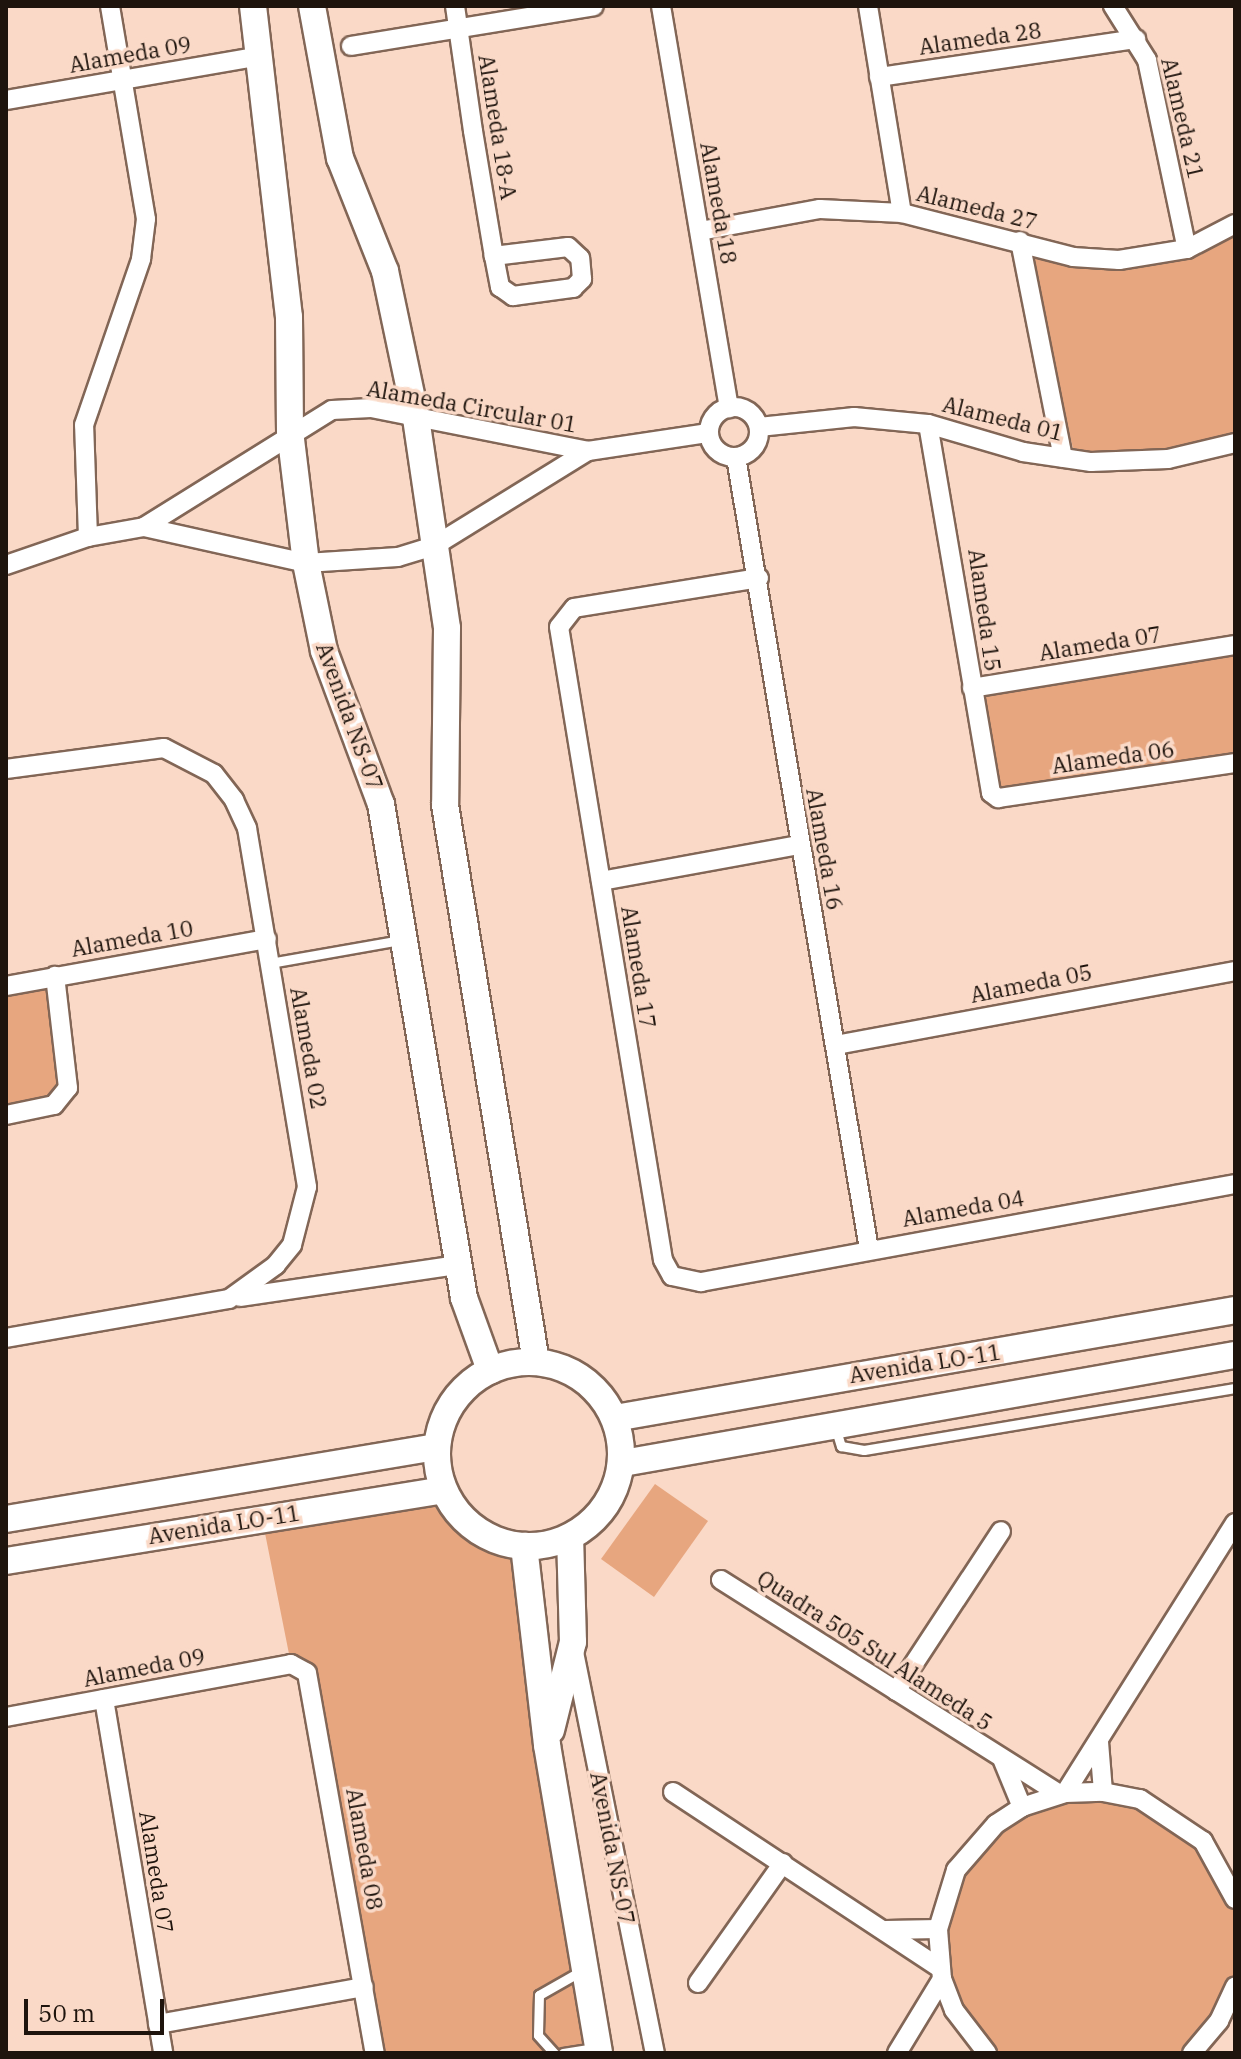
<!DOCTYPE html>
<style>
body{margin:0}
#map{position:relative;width:1241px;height:2059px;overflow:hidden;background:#fad9c7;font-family:"IBM Plex Serif",serif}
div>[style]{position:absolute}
.green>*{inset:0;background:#e7a67f}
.roads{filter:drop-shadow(2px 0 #826656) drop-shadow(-2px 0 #826656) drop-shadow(0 2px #826656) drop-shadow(0 -2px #826656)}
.lane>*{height:9px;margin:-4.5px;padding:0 4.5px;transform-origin:4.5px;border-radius:4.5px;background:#fff}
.street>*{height:18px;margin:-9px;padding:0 9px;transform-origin:9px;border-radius:9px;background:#fff}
.street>.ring{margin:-9px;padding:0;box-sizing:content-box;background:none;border:18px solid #fff;border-radius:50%}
.secondary>*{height:26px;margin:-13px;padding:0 13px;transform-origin:13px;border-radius:13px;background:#fff}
.secondary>.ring{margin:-13px;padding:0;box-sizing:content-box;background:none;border:26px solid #fff;border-radius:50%}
span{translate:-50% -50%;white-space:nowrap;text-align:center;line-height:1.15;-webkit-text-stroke:7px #fad9c7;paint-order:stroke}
.street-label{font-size:22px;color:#1e140d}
.frame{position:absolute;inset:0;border:8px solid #1e140d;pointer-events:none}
.scale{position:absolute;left:24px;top:1999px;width:140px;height:36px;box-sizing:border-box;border:4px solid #1e140d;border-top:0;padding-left:10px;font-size:24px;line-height:28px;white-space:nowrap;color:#1e140d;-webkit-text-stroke:6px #fad9c7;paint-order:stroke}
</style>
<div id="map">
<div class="green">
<div style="clip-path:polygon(1235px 224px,1235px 443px,1131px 462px,1073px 448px,1020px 242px,1097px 258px,1154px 256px)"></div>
<div style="clip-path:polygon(1235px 645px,1235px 763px,998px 798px,972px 688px)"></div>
<div style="clip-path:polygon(55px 976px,69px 1077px,54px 1105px,6px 1113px,6px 986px)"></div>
<div style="clip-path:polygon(655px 1484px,708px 1521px,654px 1597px,601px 1559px)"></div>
<div style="clip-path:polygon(443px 1490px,491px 1538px,524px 1546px,599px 2053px,375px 2053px,307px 1673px,291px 1664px,262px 1518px)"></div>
<div style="clip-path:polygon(1103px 1792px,1174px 1816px,1235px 1901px,1235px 1973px,1219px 2021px,1187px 2053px,987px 2053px,954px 2010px,939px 1937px,973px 1845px,1022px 1807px)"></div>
</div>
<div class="roads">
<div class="lane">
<div style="left:270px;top:963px;width:133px;rotate:-10deg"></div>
<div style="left:836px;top:1430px;width:17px;rotate:73deg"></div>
<div style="left:841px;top:1446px;width:23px;rotate:10deg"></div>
<div style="left:864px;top:1450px;width:376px;rotate:-9.5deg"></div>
<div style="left:554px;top:2053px;width:24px;rotate:-132deg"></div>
<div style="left:538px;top:2035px;width:40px;rotate:-88.6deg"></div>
<div style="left:539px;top:1995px;width:48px;rotate:-29.7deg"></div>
<div style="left:563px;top:2053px;width:32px;rotate:-9deg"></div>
</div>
<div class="street">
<div style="left:455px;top:6px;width:126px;rotate:81.8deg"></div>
<div style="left:473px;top:131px;width:127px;rotate:80.5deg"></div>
<div style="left:494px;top:256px;width:32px;rotate:79deg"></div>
<div style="left:500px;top:287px;width:16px;rotate:35deg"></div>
<div style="left:513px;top:296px;width:61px;rotate:-7.6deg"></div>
<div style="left:573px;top:288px;width:13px;rotate:-45deg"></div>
<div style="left:582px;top:279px;width:21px;rotate:-95deg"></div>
<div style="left:580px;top:258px;width:16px;rotate:-137deg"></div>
<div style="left:568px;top:247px;width:75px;rotate:173.1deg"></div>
<div style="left:661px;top:6px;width:408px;rotate:80.4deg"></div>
<div style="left:868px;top:6px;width:210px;rotate:80.7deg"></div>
<div style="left:1113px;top:6px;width:64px;rotate:57.8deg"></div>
<div style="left:1147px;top:60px;width:193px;rotate:78.1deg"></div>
<div style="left:351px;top:46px;width:246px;rotate:-9.3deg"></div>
<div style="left:879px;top:77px;width:260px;rotate:-8.4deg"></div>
<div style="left:6px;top:100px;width:259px;rotate:-9.8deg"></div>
<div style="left:700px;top:231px;width:122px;rotate:-10.4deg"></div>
<div style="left:820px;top:209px;width:82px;rotate:2.8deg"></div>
<div style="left:902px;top:213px;width:177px;rotate:14.4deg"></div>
<div style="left:1073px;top:257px;width:46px;rotate:3.7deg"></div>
<div style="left:1119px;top:260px;width:69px;rotate:-9.2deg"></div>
<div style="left:1187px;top:249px;width:54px;rotate:-27.5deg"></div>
<div style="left:1020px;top:241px;width:221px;rotate:78.8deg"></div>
<div class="ring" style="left:709px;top:407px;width:32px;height:32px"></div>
<div style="left:928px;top:424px;width:374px;rotate:80.3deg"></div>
<div style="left:991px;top:793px;width:9px;rotate:36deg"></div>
<div style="left:998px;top:798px;width:240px;rotate:-8.4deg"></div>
<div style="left:759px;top:427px;width:96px;rotate:-6deg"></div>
<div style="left:854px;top:417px;width:74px;rotate:5.4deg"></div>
<div style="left:928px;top:424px;width:99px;rotate:16.4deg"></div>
<div style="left:1023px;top:452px;width:69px;rotate:8.4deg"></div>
<div style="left:1091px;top:462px;width:77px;rotate:-2.2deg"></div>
<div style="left:1168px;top:459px;width:69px;rotate:-13.4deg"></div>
<div style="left:736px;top:457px;width:803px;rotate:80.47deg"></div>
<div style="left:144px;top:527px;width:221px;rotate:-31.9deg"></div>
<div style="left:332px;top:410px;width:39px;rotate:-3deg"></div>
<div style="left:371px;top:408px;width:221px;rotate:11.2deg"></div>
<div style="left:588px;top:451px;width:122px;rotate:-8.5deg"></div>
<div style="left:88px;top:537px;width:112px;rotate:-92deg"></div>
<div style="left:84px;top:425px;width:176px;rotate:-71deg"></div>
<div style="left:141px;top:259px;width:40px;rotate:-82.9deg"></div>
<div style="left:146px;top:219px;width:216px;rotate:-99.6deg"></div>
<div style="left:6px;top:565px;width:87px;rotate:-18.9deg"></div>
<div style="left:88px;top:537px;width:57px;rotate:-10.1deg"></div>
<div style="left:144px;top:527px;width:166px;rotate:12.5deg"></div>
<div style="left:306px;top:563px;width:92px;rotate:-3.7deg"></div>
<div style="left:398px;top:557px;width:38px;rotate:-17deg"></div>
<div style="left:434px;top:546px;width:181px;rotate:-31.7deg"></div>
<div style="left:759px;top:578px;width:187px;rotate:170.8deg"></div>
<div style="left:574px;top:608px;width:24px;rotate:128deg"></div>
<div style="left:559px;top:627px;width:641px;rotate:80.67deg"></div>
<div style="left:663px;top:1260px;width:18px;rotate:61deg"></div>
<div style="left:672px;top:1276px;width:30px;rotate:12deg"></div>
<div style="left:701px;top:1282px;width:543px;rotate:-10.4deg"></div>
<div style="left:972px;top:688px;width:266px;rotate:-9.3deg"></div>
<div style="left:6px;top:769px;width:159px;rotate:-7.6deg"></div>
<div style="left:164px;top:748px;width:56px;rotate:27.5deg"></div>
<div style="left:214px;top:774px;width:33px;rotate:52deg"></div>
<div style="left:234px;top:800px;width:31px;rotate:65deg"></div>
<div style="left:247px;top:828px;width:364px;rotate:80.5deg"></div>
<div style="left:307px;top:1187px;width:60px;rotate:104.5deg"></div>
<div style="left:292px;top:1245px;width:26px;rotate:129deg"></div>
<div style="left:276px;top:1265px;width:58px;rotate:144.1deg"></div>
<div style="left:229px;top:1299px;width:226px;rotate:170.1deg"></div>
<div style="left:601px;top:881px;width:201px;rotate:-10.3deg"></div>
<div style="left:6px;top:986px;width:265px;rotate:-10.2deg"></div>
<div style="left:836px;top:1045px;width:406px;rotate:-10.5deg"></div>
<div style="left:6px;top:1115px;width:49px;rotate:-11.8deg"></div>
<div style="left:54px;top:1105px;width:22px;rotate:-51deg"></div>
<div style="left:68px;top:1088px;width:113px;rotate:-96.6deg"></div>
<div style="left:240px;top:1297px;width:220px;rotate:-8.4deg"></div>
<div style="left:721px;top:1580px;width:401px;rotate:32.3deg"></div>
<div style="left:574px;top:1652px;width:409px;rotate:78.6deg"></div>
<div style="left:896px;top:1691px;width:191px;rotate:-56.7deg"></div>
<div style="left:104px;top:1699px;width:359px;rotate:80.5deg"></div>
<div style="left:6px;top:1717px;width:290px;rotate:-10.5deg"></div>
<div style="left:291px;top:1664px;width:18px;rotate:29deg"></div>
<div style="left:307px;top:1673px;width:386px;rotate:79.9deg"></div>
<div style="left:1099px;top:1742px;width:50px;rotate:85.4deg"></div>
<div style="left:1003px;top:1761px;width:50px;rotate:67.6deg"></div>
<div style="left:673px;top:1792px;width:320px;rotate:33.4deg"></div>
<div style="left:1065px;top:1793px;width:319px;rotate:-57.8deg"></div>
<div style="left:886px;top:1930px;width:52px;rotate:-1.1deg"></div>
<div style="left:698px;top:1983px;width:147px;rotate:-54.7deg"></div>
<div style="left:158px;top:2024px;width:209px;rotate:-10.2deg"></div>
<div style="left:897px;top:2053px;width:87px;rotate:-58.7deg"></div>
<div style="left:987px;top:2053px;width:54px;rotate:-127.5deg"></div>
<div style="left:954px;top:2010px;width:33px;rotate:-111deg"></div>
<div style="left:942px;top:1979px;width:50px;rotate:-94.6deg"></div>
<div style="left:938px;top:1929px;width:62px;rotate:-73deg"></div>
<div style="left:956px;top:1870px;width:61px;rotate:-49deg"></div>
<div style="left:996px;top:1824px;width:31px;rotate:-33deg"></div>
<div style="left:1022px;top:1807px;width:45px;rotate:-18deg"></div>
<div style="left:1065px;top:1793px;width:38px;rotate:-2deg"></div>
<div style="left:1103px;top:1792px;width:38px;rotate:11deg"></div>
<div style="left:1140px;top:1799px;width:76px;rotate:33.7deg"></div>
<div style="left:1203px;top:1841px;width:66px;rotate:61.1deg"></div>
<div style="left:1192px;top:2053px;width:42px;rotate:-49.8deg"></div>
<div style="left:1219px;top:2021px;width:38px;rotate:-65deg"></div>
</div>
<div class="secondary">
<div style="left:253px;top:6px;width:313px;rotate:83.4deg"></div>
<div style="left:289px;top:317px;width:114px;rotate:89.5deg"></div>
<div style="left:290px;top:431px;width:133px;rotate:83.1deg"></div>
<div style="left:306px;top:563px;width:90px;rotate:78.4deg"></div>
<div style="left:324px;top:651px;width:163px;rotate:69.6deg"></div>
<div style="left:381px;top:804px;width:501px;rotate:80.46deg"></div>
<div style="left:464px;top:1298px;width:77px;rotate:70.1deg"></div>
<div style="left:312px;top:6px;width:155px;rotate:79.6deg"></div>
<div style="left:340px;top:158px;width:122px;rotate:68.3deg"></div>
<div style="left:385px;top:271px;width:150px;rotate:78.1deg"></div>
<div style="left:416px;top:418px;width:212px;rotate:81.6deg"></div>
<div style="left:447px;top:628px;width:177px;rotate:90.6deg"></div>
<div style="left:445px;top:805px;width:564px;rotate:80.72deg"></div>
<div class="ring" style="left:437px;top:1362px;width:158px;height:158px"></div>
<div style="left:615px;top:1418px;width:629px;rotate:-9.88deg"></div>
<div style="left:623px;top:1463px;width:621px;rotate:-10.01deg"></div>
<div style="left:6px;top:1519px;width:436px;rotate:-9.5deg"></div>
<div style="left:524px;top:1546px;width:200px;rotate:83.4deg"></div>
<div style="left:547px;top:1745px;width:312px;rotate:80.4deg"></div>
<div style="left:6px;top:1561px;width:443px;rotate:-9.2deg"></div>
<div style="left:551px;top:1730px;width:91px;rotate:-76deg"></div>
<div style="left:573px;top:1642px;width:105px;rotate:-91.6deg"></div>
</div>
</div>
<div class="street-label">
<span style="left:980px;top:38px;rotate:-8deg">Alameda 28</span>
<span style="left:130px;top:54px;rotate:-10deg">Alameda 09</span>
<span style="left:1183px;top:118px;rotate:77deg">Alameda 21</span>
<span style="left:498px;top:127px;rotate:81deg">Alameda 18-A</span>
<span style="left:719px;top:203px;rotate:80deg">Alameda 18</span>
<span style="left:977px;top:207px;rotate:14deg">Alameda 27</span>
<span style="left:472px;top:406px;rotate:10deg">Alameda Circular 01</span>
<span style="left:1003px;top:418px;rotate:14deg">Alameda 01</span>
<span style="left:985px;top:610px;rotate:82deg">Alameda 15</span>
<span style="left:1100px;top:643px;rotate:-9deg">Alameda 07</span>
<span style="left:350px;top:716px;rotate:70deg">Avenida NS-07</span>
<span style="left:1113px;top:757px;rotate:-8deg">Alameda 06</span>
<span style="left:825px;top:849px;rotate:80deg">Alameda 16</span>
<span style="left:132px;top:938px;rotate:-10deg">Alameda 10</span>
<span style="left:639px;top:967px;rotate:81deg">Alameda 17</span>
<span style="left:1031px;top:983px;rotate:-11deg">Alameda 05</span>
<span style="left:309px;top:1048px;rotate:80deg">Alameda 02</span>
<span style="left:963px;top:1208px;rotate:-10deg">Alameda 04</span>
<span style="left:925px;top:1363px;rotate:-9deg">Avenida LO-11</span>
<span style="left:224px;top:1524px;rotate:-9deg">Avenida LO-11</span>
<span style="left:875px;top:1650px;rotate:33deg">Quadra 505 Sul Alameda 5</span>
<span style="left:144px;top:1667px;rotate:-11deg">Alameda 09</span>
<span style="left:613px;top:1848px;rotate:79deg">Avenida NS-07</span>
<span style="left:365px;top:1849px;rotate:80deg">Alameda 08</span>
<span style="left:157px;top:1872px;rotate:81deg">Alameda 07</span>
</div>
<div class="frame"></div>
<div class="scale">50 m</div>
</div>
